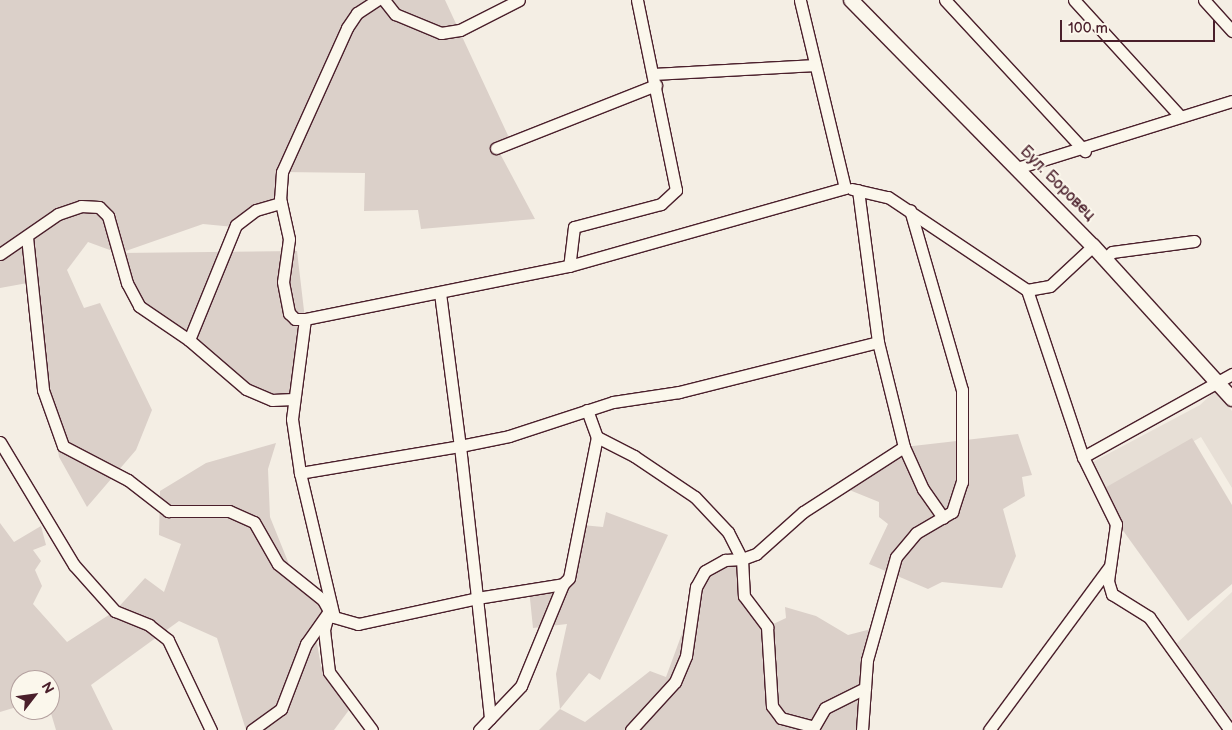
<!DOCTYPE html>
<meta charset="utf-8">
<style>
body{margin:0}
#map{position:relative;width:1232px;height:730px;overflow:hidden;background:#f4eee4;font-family:"Balsamiq Sans",sans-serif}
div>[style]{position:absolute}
.built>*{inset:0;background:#e7dfd6}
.green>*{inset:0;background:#dbd0c9}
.roads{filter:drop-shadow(1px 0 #4a1f2b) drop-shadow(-1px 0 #4a1f2b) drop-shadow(0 1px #4a1f2b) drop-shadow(0 -1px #4a1f2b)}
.minor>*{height:11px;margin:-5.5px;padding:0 5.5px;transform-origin:5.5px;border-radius:5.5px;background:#fbf7ec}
.tertiary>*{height:14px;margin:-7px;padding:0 7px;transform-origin:7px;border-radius:7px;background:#fbf7ec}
span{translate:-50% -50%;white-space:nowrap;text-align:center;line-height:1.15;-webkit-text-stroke:4px #fbf7ec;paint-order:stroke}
.street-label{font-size:16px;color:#4a1f2b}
.north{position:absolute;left:10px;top:670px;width:50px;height:50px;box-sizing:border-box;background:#fbf7ec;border:1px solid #b4a19f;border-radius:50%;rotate:60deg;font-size:14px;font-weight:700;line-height:20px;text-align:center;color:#4a1f2b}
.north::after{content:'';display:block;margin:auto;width:18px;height:22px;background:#4a1f2b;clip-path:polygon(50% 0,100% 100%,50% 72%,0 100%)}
.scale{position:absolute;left:1060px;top:20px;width:155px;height:22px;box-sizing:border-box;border:2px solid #4a1f2b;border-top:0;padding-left:6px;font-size:15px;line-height:18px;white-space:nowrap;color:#4a1f2b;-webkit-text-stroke:4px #fbf7ec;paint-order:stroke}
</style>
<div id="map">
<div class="built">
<div style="clip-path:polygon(1215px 391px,1232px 411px,1232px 488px,1201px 437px,1107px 492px,1089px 464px,1200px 405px)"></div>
<div style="clip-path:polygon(1232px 592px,1232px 720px,1176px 644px)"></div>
</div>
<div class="green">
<div style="clip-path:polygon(0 0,445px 0,511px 142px,497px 148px,535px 219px,421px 229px,418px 210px,364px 211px,365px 173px,282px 172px,280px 198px,234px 227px,203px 224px,120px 253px,297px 251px,305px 319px,293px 399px,259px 397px,139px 306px,118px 253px,88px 242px,67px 270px,84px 308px,100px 303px,152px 410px,136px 450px,87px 507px,59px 457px,33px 282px,0 288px)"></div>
<div style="clip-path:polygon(1018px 434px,1032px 475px,1022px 477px,1025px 496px,1003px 509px,1016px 556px,1002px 588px,942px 582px,928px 589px,869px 564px,888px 524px,879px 517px,879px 502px,842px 487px,904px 447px)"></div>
<div style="clip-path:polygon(1192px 438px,1232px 505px,1232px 584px,1188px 621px,1096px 493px)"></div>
<div style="clip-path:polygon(276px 443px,268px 469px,270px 517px,299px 589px,329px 611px,315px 632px,321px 666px,349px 710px,334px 730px,246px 730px,217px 638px,179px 621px,91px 685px,113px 730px,56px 730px,50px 710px,50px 680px,20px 680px,20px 706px,0 712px,0 523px,14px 542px,41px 526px,46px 545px,33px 550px,41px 561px,35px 570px,42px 586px,33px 604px,67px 642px,115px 611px,145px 578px,164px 592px,181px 544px,159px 535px,160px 491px,206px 463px)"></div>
<div style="clip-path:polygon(606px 512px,668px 535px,600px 680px,589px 673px,560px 709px,585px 722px,650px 671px,666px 677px,705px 571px,742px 559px,744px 596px,767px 627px,786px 618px,785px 607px,816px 616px,848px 635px,875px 628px,862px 730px,539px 730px,560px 709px,556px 674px,567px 624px,533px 628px,529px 589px,563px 584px,582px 525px,603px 527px)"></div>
</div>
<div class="roads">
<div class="minor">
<div style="left:377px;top:0;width:24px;rotate:147deg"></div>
<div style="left:357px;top:13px;width:18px;rotate:124deg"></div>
<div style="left:347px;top:28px;width:158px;rotate:114.3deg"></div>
<div style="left:282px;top:172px;width:26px;rotate:94deg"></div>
<div style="left:280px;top:198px;width:42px;rotate:77.6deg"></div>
<div style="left:289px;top:239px;width:43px;rotate:97.9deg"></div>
<div style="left:283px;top:282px;width:32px;rotate:79deg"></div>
<div style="left:289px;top:313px;width:8px;rotate:45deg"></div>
<div style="left:295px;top:319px;width:10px"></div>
<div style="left:305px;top:319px;width:269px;rotate:-11.4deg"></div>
<div style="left:384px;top:0;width:18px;rotate:52deg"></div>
<div style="left:395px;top:14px;width:50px;rotate:22.4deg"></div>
<div style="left:441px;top:33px;width:19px;rotate:-9deg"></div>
<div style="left:460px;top:30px;width:66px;rotate:-27deg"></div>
<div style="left:637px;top:0;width:194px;rotate:78.4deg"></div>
<div style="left:676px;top:190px;width:21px;rotate:137deg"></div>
<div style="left:661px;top:204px;width:90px;rotate:165.2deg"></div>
<div style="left:574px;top:227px;width:39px;rotate:97deg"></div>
<div style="left:569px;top:266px;width:287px;rotate:-15.8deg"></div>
<div style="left:845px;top:188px;width:193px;rotate:-103.5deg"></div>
<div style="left:945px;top:0;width:206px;rotate:47.2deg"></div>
<div style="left:1074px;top:0;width:156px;rotate:47.6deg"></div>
<div style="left:1204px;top:0;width:42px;rotate:47.9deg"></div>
<div style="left:654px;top:74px;width:161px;rotate:-3.2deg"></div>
<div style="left:496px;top:148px;width:172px;rotate:-21.5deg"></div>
<div style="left:1017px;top:168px;width:225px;rotate:-17.3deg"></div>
<div style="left:852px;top:189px;width:37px;rotate:13deg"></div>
<div style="left:888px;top:197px;width:167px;rotate:33.8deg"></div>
<div style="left:1027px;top:290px;width:23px;rotate:-10deg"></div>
<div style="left:1050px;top:286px;width:59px;rotate:-42.9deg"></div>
<div style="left:27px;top:237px;width:154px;rotate:84deg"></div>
<div style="left:43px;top:390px;width:59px;rotate:70.3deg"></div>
<div style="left:63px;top:446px;width:73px;rotate:27.6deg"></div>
<div style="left:128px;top:480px;width:51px;rotate:37.8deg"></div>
<div style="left:168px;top:511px;width:61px"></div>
<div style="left:229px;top:511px;width:27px;rotate:24deg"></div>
<div style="left:254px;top:522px;width:48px;rotate:60.3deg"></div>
<div style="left:278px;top:564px;width:58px;rotate:38.7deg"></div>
<div style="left:323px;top:600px;width:13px;rotate:61deg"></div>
<div style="left:329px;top:611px;width:20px;rotate:105deg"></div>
<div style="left:324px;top:630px;width:42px;rotate:83.2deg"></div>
<div style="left:329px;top:672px;width:72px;rotate:53.4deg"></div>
<div style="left:0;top:254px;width:70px;rotate:-34.6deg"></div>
<div style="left:58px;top:214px;width:24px;rotate:-19deg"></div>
<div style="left:81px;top:206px;width:18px;rotate:3deg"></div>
<div style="left:99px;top:207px;width:13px;rotate:45deg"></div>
<div style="left:108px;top:216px;width:70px;rotate:74.2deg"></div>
<div style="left:127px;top:283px;width:26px;rotate:62deg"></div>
<div style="left:139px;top:306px;width:60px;rotate:34.2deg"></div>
<div style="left:189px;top:340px;width:75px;rotate:40.7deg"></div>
<div style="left:246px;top:389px;width:28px;rotate:23deg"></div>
<div style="left:272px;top:400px;width:21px;rotate:-3deg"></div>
<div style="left:1105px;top:259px;width:10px;rotate:-45deg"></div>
<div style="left:1112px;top:252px;width:83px;rotate:-7.6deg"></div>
<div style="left:1027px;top:290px;width:176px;rotate:71.5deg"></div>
<div style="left:1083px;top:457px;width:171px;rotate:-29.1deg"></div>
<div style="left:440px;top:293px;width:154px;rotate:82.6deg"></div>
<div style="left:460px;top:446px;width:50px;rotate:-11.5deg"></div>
<div style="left:509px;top:436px;width:109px;rotate:-18.1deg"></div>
<div style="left:613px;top:402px;width:67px;rotate:-8.6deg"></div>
<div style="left:679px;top:392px;width:205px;rotate:-14.1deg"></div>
<div style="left:878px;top:342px;width:153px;rotate:-97.5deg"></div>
<div style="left:305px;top:319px;width:101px;rotate:97.4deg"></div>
<div style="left:292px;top:419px;width:55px;rotate:81.6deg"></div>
<div style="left:300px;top:473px;width:162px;rotate:-9.6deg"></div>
<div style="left:460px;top:446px;width:153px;rotate:83.6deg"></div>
<div style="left:477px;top:598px;width:87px;rotate:-9.2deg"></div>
<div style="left:563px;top:584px;width:8px;rotate:-45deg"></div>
<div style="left:569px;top:578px;width:144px;rotate:-78.8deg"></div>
<div style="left:189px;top:340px;width:124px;rotate:-67.8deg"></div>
<div style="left:236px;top:225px;width:25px;rotate:-37deg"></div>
<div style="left:256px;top:210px;width:26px;rotate:-16deg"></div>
<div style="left:878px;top:342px;width:108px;rotate:76.1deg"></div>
<div style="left:904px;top:447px;width:46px;rotate:65.7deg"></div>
<div style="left:923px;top:489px;width:35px;rotate:55deg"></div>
<div style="left:587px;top:410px;width:29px;rotate:70deg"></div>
<div style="left:597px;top:437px;width:42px;rotate:27.2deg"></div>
<div style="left:634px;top:456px;width:73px;rotate:33.9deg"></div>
<div style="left:695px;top:497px;width:48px;rotate:46.7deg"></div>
<div style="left:728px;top:532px;width:30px;rotate:63deg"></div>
<div style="left:742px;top:559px;width:15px;rotate:-20deg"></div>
<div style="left:756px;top:554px;width:63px;rotate:-41.8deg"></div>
<div style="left:803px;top:512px;width:120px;rotate:-32.8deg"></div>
<div style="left:0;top:442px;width:144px;rotate:59deg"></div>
<div style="left:74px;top:565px;width:62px;rotate:48.3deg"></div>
<div style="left:115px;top:611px;width:37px;rotate:22deg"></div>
<div style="left:149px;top:625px;width:24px;rotate:38deg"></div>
<div style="left:168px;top:640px;width:100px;rotate:64.5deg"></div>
<div style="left:1083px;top:457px;width:75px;rotate:63.8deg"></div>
<div style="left:1116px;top:524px;width:58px;rotate:98deg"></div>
<div style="left:1108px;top:581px;width:14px;rotate:73deg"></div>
<div style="left:1112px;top:594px;width:44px;rotate:31.9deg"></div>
<div style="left:1149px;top:617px;width:139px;rotate:54.4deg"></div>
<div style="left:300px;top:473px;width:148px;rotate:76.7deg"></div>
<div style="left:334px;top:617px;width:25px;rotate:16deg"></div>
<div style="left:358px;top:624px;width:122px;rotate:-12.3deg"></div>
<div style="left:477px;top:598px;width:121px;rotate:83.8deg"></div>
<div style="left:252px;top:730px;width:36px;rotate:-36deg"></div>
<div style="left:281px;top:709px;width:70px;rotate:-69deg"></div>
<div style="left:306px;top:644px;width:39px;rotate:-55deg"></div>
<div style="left:479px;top:730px;width:61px;rotate:-46.3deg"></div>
<div style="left:521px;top:686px;width:110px;rotate:-67.6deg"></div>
<div style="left:631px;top:730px;width:65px;rotate:-47.5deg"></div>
<div style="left:675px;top:682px;width:28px;rotate:-67deg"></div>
<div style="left:686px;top:656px;width:70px;rotate:-81.8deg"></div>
<div style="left:696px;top:587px;width:18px;rotate:-61deg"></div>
<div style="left:705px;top:571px;width:23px;rotate:-29deg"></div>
<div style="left:725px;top:560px;width:17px;rotate:-3deg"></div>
<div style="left:742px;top:559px;width:37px;rotate:87deg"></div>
<div style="left:744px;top:596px;width:39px;rotate:53deg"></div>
<div style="left:767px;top:627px;width:79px;rotate:86.4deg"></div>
<div style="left:772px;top:706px;width:15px;rotate:53deg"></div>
<div style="left:781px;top:718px;width:34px;rotate:15deg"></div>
<div style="left:814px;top:727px;width:22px;rotate:-60deg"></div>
<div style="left:825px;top:708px;width:45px;rotate:-26.6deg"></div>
<div style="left:862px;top:730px;width:70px;rotate:-85.9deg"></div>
<div style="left:867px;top:660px;width:107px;rotate:-74.3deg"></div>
<div style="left:896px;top:557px;width:31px;rotate:-50deg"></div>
<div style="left:916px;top:533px;width:42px;rotate:-30.3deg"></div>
<div style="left:952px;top:512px;width:32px;rotate:-72deg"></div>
<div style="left:962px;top:482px;width:92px;rotate:-90deg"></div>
<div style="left:962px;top:390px;width:187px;rotate:-106.1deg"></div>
<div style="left:989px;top:730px;width:202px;rotate:-53.6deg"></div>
</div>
<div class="tertiary">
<div style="left:851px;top:0;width:345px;rotate:45.5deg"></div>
<div style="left:1093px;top:246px;width:207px;rotate:47.7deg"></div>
</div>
</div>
<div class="street-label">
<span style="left:1057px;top:184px;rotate:45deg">Бул. Боровец</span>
</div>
<div class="north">N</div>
<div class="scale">100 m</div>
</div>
